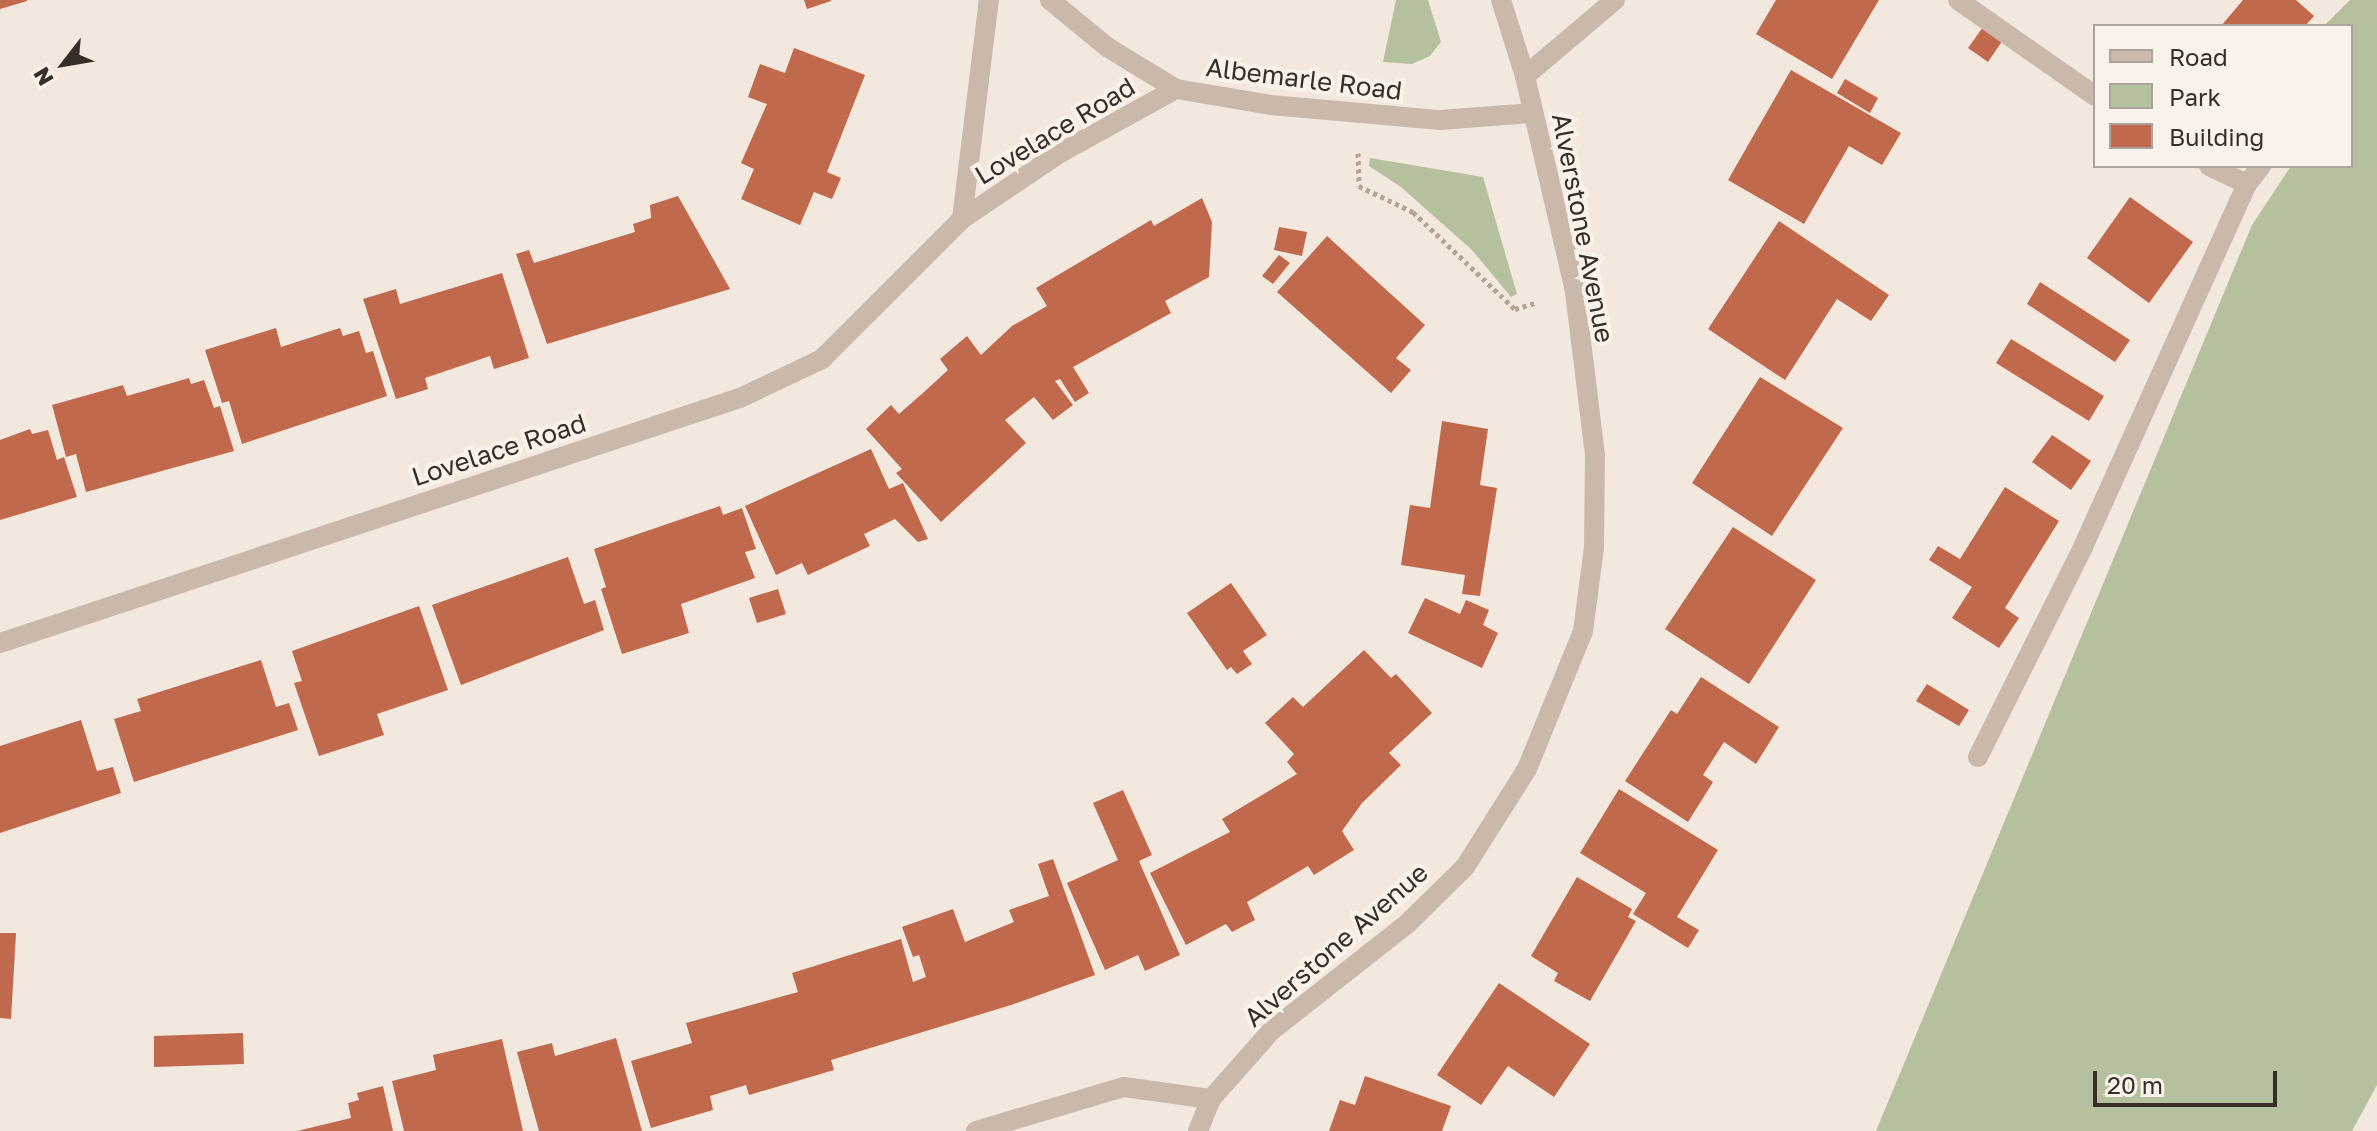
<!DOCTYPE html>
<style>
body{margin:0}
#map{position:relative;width:2377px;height:1131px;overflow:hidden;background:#f2e8de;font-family:"Golos Text",sans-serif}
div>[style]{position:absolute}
.green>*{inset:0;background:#b5c09e}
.building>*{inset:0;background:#c1694d}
.path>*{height:5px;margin-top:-2.5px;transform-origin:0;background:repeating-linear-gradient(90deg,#b5a394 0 4px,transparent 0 8px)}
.lane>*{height:20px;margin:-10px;padding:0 10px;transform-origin:10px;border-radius:10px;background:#cab8aa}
.street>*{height:20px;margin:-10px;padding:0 10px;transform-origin:10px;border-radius:10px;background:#cab8aa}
span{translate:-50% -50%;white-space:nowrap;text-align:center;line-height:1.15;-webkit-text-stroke:8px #f9f2eb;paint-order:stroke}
.street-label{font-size:26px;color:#372e29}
.legend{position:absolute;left:2093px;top:24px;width:260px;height:144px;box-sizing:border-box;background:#f9f2eb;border:2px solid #aba49d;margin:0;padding:10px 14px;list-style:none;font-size:24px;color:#372e29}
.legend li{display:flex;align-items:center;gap:16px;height:40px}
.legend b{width:40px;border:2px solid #aba49d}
.north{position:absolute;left:24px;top:24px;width:80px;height:80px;-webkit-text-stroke:6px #f9f2eb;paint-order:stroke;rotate:239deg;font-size:22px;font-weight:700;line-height:32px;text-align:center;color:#372e29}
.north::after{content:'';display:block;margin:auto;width:28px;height:36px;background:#372e29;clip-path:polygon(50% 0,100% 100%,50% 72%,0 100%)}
.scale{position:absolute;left:2093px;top:1071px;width:184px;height:36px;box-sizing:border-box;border:4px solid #372e29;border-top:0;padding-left:10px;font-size:24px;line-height:28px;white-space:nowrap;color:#372e29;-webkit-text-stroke:6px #f9f2eb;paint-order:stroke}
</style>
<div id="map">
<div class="green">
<div style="clip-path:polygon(1396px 0,1428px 0,1441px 42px,1430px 56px,1412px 64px,1383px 62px)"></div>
<div style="clip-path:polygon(2350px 0,2377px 0,2377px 1085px,2352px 1131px,1876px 1131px,2252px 225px,2291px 166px,2351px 166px,2351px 26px,2324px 26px)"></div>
<div style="clip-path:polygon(1370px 158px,1483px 177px,1517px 294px,1511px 297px,1472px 250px,1401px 187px,1369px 166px)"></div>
</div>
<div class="building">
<div style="clip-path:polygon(0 0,27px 0,27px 1px,0 9px)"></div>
<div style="clip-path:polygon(804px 0,831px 0,831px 1px,807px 9px)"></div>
<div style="clip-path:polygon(1776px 0,1879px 0,1832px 79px,1756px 34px)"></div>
<div style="clip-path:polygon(2243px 0,2296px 0,2314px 16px,2305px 26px,2221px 26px)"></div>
<div style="clip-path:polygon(1986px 23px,2005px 37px,1988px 62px,1968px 48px)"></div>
<div style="clip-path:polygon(794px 48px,865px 75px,827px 172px,841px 178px,832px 199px,814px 192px,800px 225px,741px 199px,754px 169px,741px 163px,767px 104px,748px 97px,760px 64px,785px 73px)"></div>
<div style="clip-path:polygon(1791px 70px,1901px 133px,1882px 165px,1849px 146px,1804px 224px,1728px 180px)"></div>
<div style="clip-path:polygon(1845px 79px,1878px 98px,1870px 113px,1837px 93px)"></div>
<div style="clip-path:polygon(678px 196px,730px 289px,547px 344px,516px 254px,529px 250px,534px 263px,635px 232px,633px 224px,651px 218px,650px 205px)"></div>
<div style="clip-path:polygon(2130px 197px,2193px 242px,2149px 303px,2087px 258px)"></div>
<div style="clip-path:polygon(1202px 198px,1212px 222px,1209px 277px,1165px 301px,1171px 313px,1073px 367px,1089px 393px,1075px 402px,1060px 379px,1055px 381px,1073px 405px,1053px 420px,1034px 397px,1005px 420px,1026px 443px,941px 522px,896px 473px,902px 469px,866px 429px,891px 405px,899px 414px,924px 392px,948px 370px,940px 359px,967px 336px,981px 355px,1012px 326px,1047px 306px,1036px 288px,1151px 220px,1154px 226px)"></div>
<div style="clip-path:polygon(1779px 221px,1889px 295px,1871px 321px,1837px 299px,1785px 380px,1708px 329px)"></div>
<div style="clip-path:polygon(1279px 227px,1307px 232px,1302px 256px,1274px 250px)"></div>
<div style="clip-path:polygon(1327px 236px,1425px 325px,1396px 358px,1411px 370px,1391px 393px,1277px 292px)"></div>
<div style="clip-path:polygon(1279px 255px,1290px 263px,1273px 284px,1262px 276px)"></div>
<div style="clip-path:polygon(502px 273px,529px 358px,494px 369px,490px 356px,425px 378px,428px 389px,396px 399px,363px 299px,396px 289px,400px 304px)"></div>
<div style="clip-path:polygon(2040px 282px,2130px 340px,2115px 362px,2027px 304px)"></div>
<div style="clip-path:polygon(276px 328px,281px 347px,340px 328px,343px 336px,359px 331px,366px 353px,373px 351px,387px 396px,242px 444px,229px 401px,222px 403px,205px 350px)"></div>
<div style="clip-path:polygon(2011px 339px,2104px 396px,2089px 421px,1996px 363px)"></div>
<div style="clip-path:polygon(1760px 377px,1843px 428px,1772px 536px,1692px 483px)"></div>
<div style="clip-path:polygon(189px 378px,191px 384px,204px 380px,214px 408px,220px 406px,234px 451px,86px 492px,76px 454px,66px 457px,52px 405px,123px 385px,127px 396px)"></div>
<div style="clip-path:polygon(1442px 421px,1488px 429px,1480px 485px,1497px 488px,1480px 596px,1462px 594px,1465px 575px,1401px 565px,1410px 505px,1430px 508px)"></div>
<div style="clip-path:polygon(30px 429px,32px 434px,48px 430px,57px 460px,64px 457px,77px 497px,0 520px,0 440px)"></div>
<div style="clip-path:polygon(2052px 435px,2091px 461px,2071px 490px,2032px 462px)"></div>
<div style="clip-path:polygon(871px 449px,889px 489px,903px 483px,928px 539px,918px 542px,895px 519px,864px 534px,870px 546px,808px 575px,802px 563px,776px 575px,745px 506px)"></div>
<div style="clip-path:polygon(2005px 487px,2059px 521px,2005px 608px,2019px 618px,1999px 648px,1952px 618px,1972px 587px,1929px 560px,1938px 546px,1960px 559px)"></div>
<div style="clip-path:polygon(720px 506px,723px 515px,742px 508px,756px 549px,745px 552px,755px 578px,681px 604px,689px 633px,622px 654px,601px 589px,606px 587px,594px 549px)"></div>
<div style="clip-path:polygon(1733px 527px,1816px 580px,1749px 684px,1665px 629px)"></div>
<div style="clip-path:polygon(568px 557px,584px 604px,595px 600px,604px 630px,461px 685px,432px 605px)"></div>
<div style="clip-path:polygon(1231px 583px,1267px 635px,1243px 651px,1252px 664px,1237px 674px,1231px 667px,1227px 670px,1187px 613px)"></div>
<div style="clip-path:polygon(778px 589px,786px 614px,757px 623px,749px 598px)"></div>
<div style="clip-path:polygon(1425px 598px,1460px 614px,1466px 600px,1489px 610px,1483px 625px,1498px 633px,1482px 668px,1408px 633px)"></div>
<div style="clip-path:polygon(419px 606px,448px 690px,377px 714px,384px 735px,319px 756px,294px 683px,302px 681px,292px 651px)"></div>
<div style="clip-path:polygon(1364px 650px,1391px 678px,1396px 674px,1432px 713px,1389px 753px,1401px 765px,1362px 803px,1342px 831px,1354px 850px,1314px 875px,1308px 866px,1247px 902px,1255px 920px,1232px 932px,1226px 924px,1186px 945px,1150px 873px,1230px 832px,1222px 819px,1297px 774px,1287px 762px,1294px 754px,1265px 723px,1293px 697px,1303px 707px)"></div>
<div style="clip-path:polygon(261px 660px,276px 707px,289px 703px,298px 730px,134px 782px,114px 719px,141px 711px,137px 699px)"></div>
<div style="clip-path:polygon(1701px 677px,1779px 727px,1756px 764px,1724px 742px,1703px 775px,1713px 782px,1688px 822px,1625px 781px,1671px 710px,1677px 714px)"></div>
<div style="clip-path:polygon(1927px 684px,1969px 710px,1959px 726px,1916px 701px)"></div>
<div style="clip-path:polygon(81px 720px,97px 771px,113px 767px,121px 793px,0 833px,0 746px)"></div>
<div style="clip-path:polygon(1619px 789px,1718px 850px,1677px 917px,1699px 930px,1688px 948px,1633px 914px,1646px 893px,1580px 853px)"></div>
<div style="clip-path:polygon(1123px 790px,1152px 855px,1139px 861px,1180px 955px,1145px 971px,1138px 955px,1105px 970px,1067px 883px,1118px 860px,1093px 803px)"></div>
<div style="clip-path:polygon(1053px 859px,1095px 975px,1011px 1005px,831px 1060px,834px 1070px,749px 1095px,746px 1085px,710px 1096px,713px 1110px,651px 1128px,631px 1061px,692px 1043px,686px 1023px,798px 992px,792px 973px,901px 939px,913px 982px,926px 977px,919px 955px,913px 957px,902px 927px,953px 909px,965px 942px,1014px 922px,1009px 910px,1049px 896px,1038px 864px)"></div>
<div style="clip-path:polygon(1577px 877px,1632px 909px,1628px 917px,1636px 921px,1590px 1001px,1554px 981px,1558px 973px,1531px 956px)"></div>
<div style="clip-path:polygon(0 933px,16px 933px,11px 1019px,0 1018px)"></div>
<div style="clip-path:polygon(1499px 983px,1590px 1044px,1554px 1097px,1508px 1066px,1481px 1105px,1437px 1075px)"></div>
<div style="clip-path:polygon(243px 1033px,244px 1064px,154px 1067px,154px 1036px)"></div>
<div style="clip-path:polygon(616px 1038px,642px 1131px,539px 1131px,517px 1052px,552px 1043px,555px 1056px)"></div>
<div style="clip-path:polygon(502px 1039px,523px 1131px,404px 1131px,392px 1081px,436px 1070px,433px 1055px)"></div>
<div style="clip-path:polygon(1365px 1076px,1451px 1106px,1442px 1131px,1329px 1131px,1340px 1100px,1355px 1105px)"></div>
<div style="clip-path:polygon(383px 1086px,393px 1131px,297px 1131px,351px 1118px,348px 1103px,359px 1100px,357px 1093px)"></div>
</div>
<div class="path">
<div style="left:1358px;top:153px;width:33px;rotate:88deg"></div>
<div style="left:1359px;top:186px;width:60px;rotate:25.7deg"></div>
<div style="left:1413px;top:212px;width:141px;rotate:43.6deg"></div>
<div style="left:1515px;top:309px;width:21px;rotate:-17deg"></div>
</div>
<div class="lane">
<div style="left:1958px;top:0;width:167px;rotate:35deg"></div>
<div style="left:2209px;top:166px;width:42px;rotate:25.3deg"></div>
<div style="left:2247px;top:184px;width:23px;rotate:-52deg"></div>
<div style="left:1978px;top:757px;width:235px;rotate:-63.4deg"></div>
<div style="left:2083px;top:547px;width:398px;rotate:-65.7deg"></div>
</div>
<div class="street">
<div style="left:1050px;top:0;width:74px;rotate:39.5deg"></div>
<div style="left:1107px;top:47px;width:81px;rotate:31.3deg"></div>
<div style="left:1176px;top:89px;width:96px;rotate:9.6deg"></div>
<div style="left:1271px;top:105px;width:170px;rotate:5.1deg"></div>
<div style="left:1440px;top:120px;width:93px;rotate:-4.3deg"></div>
<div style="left:1501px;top:0;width:80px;rotate:72.5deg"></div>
<div style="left:962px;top:219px;width:221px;rotate:-83deg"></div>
<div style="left:0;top:643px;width:780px;rotate:-18.32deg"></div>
<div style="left:740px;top:398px;width:91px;rotate:-25.4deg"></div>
<div style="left:822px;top:359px;width:198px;rotate:-45deg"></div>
<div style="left:962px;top:219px;width:118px;rotate:-34deg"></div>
<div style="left:1060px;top:153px;width:132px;rotate:-28.9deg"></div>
<div style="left:976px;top:1131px;width:154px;rotate:-16.6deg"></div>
<div style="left:1124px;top:1087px;width:88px;rotate:7.9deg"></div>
<div style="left:1198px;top:1131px;width:35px;rotate:-68deg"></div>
<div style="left:1211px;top:1099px;width:91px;rotate:-48.6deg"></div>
<div style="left:1271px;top:1031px;width:174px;rotate:-38.2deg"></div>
<div style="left:1408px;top:923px;width:80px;rotate:-44.5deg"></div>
<div style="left:1465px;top:867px;width:116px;rotate:-57.7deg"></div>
<div style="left:1527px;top:769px;width:149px;rotate:-67.9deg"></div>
<div style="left:1583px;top:631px;width:84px;rotate:-82.5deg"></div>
<div style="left:1594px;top:548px;width:93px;rotate:-89.4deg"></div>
<div style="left:1595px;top:455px;width:165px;rotate:-97deg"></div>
<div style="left:1575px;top:291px;width:221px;rotate:-103.1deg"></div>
<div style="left:1525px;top:76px;width:118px;rotate:-40.2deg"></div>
</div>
<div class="street-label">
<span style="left:1304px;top:79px;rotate:7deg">Albemarle Road</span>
<span style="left:1055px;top:131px;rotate:-31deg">Lovelace Road</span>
<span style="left:1583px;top:228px;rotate:79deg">Alverstone Avenue</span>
<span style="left:499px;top:450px;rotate:-18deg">Lovelace Road</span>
<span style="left:1336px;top:945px;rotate:-41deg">Alverstone Avenue</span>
</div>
<ul class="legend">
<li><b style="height:10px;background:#cab8aa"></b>Road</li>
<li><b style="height:22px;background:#b5c09e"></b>Park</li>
<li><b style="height:22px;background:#c1694d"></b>Building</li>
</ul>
<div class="north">N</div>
<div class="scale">20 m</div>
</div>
